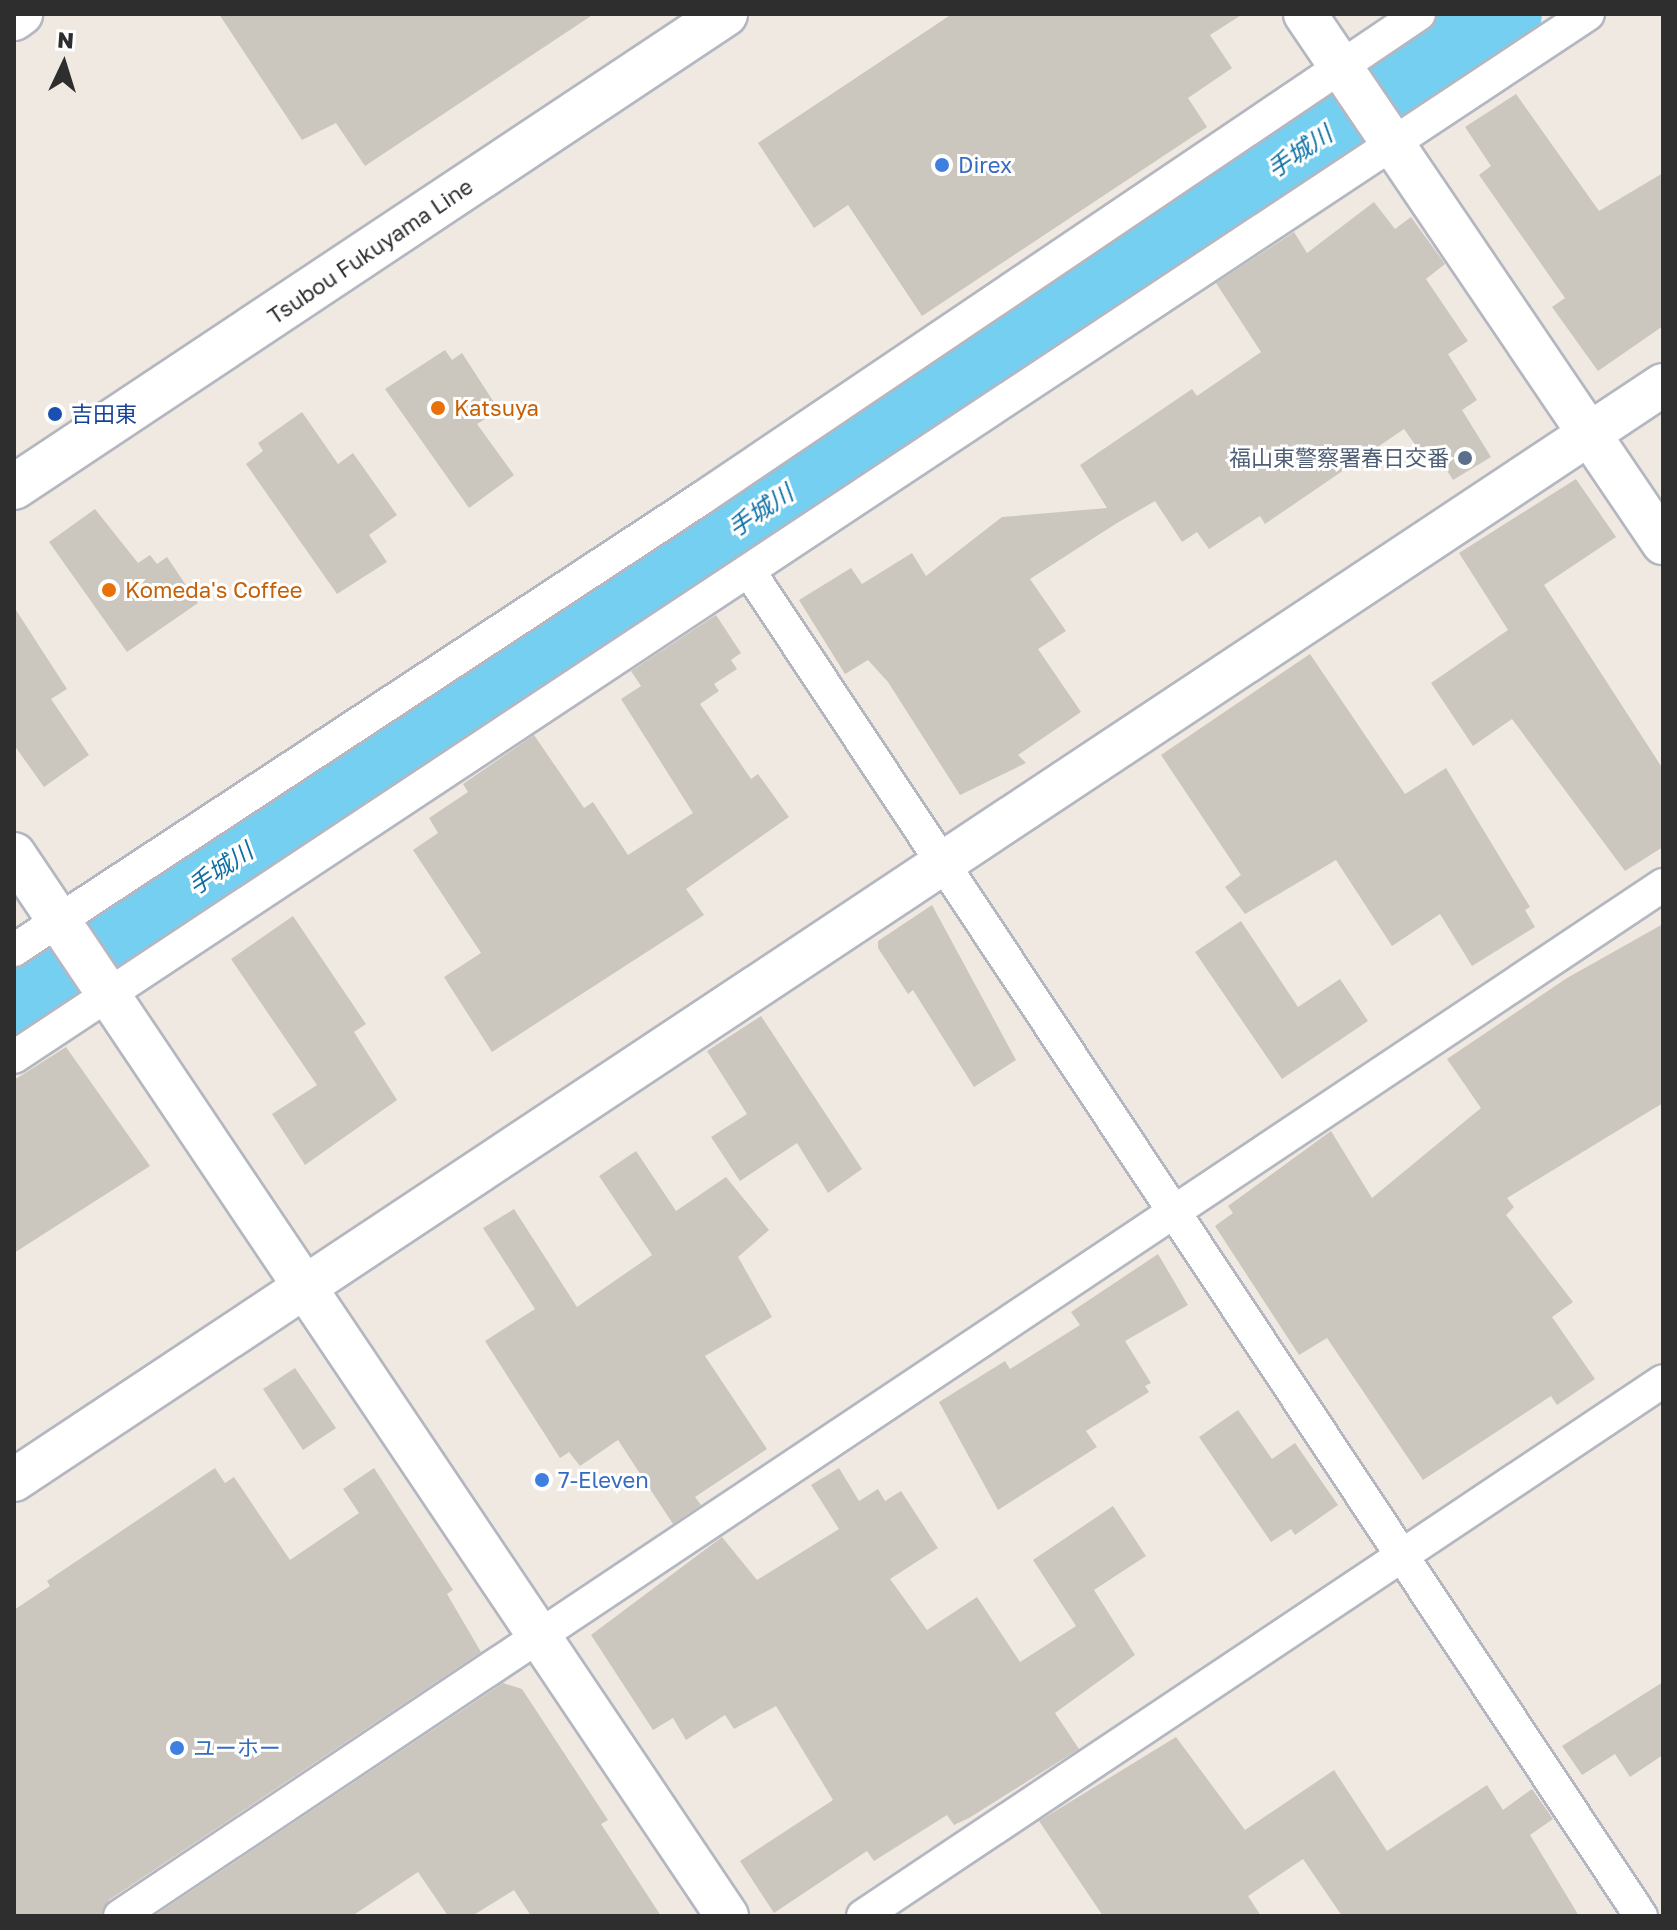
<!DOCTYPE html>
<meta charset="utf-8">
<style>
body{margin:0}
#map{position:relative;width:1677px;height:1930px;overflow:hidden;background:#efe9e1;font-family:"Golos Text","Noto Sans JP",sans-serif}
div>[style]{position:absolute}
.river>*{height:74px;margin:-37px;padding:0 37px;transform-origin:37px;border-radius:37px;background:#75cff0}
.building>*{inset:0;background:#cbc7bf}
.roads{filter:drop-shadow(2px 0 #b4b7c1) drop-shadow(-2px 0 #b4b7c1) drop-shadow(0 2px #b4b7c1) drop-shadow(0 -2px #b4b7c1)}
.minor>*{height:32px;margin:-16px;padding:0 16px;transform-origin:16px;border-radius:16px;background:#fff}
.tertiary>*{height:42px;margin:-21px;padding:0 21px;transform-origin:21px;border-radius:21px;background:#fff}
.secondary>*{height:44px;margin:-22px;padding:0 22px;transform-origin:22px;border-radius:22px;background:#fff}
.dots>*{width:22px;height:22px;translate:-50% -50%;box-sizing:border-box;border:4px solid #fff;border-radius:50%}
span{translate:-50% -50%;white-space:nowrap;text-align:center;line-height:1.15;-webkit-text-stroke:6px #fff;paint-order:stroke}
.shop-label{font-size:22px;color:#366cbe}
.left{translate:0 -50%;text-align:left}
.street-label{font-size:22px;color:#2e2e2e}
.food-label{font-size:22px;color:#c56008}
.transit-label{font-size:22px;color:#164399}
.service-label{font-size:22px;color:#4e5e75}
.right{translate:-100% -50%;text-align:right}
.water-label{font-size:24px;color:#0d6fa3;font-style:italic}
.frame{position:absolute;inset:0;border:16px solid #2e2e2e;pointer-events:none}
.north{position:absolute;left:24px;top:24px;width:80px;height:80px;-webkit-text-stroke:6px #fff;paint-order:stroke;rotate:4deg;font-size:22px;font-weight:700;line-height:32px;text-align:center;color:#2e2e2e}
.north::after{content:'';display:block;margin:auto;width:28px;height:36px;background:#2e2e2e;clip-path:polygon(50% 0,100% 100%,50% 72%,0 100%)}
</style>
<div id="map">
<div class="river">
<div style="left:14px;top:1005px;width:1790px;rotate:-33.61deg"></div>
</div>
<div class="building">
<div style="clip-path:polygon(219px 14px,594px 14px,365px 166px,336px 123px,302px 140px)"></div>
<div style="clip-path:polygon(952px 14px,1243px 14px,1210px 35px,1232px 68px,1188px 98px,1207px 127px,922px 316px,848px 205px,814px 228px,758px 143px)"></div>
<div style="clip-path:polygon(1516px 94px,1599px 211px,1663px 173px,1663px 326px,1598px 371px,1552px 307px,1565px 298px,1479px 175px,1491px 166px,1465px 127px)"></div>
<div style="clip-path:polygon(1374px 202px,1395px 229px,1411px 217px,1445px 264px,1426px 279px,1468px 341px,1448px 354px,1477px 400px,1462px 410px,1491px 457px,1453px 480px,1436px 453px,1426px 460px,1404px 429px,1265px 524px,1260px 516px,1209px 549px,1197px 532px,1182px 542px,1155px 501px,1117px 523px,1030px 579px,1066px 631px,1038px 649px,1081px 712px,1018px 755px,1026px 763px,960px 795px,888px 682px,868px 660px,845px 674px,799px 600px,851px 568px,862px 584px,912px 553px,926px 576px,1002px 517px,1107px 508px,1080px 465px,1192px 389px,1197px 396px,1261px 352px,1216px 283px,1294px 232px,1307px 253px)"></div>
<div style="clip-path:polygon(445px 350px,452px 360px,462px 353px,499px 410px,477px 424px,514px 475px,469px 508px,385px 389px)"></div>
<div style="clip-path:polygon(302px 412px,338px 464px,353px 453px,397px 515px,369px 535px,387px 562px,337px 594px,246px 464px,263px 451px,258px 443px)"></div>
<div style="clip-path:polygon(1576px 479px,1616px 537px,1544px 585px,1663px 769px,1663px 847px,1625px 871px,1512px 719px,1473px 746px,1431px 683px,1508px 630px,1459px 553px)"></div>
<div style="clip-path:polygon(95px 509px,138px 563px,150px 555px,157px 564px,167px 557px,198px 603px,127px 652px,49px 542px)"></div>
<div style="clip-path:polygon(14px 607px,67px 689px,51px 699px,89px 755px,44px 787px,14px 745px)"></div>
<div style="clip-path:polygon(716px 615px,741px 653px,731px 660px,737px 669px,714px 684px,719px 691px,700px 704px,751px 779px,758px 774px,789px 817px,686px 889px,704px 915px,492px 1052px,444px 977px,481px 953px,413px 850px,438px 833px,429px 818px,468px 792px,463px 784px,534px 735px,584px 808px,593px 802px,628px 855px,693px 813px,621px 699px,641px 686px,631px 671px)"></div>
<div style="clip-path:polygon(1310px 654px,1405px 794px,1446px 768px,1530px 907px,1525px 910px,1535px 927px,1472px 966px,1440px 914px,1392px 946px,1336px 860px,1245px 914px,1225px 887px,1241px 875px,1161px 755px)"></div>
<div style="clip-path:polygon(932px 905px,1016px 1060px,974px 1087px,913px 990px,908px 994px,878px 948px,878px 941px)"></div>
<div style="clip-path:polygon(293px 916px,366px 1024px,354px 1032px,397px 1100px,305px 1165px,272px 1114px,317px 1085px,231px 959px)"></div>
<div style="clip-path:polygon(1241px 921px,1298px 1007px,1340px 979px,1368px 1021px,1282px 1079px,1195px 952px)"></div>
<div style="clip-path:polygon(1663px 924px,1663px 1103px,1507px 1198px,1514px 1207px,1506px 1215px,1573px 1302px,1552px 1317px,1595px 1379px,1557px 1405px,1551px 1396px,1423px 1480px,1327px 1338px,1299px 1355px,1215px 1226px,1233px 1213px,1228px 1206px,1331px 1131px,1372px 1198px,1481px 1108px,1447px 1059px,1567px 978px)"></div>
<div style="clip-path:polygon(761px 1016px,862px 1169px,828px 1193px,797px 1143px,740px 1181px,711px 1137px,747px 1114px,707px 1051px)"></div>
<div style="clip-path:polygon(66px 1047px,150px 1166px,14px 1253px,14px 1080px)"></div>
<div style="clip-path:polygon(636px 1151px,676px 1211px,726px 1177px,769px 1230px,738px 1257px,772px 1317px,705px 1356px,767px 1449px,695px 1497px,701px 1505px,673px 1524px,618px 1440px,580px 1466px,569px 1452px,560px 1458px,485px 1341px,535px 1309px,483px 1228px,514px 1209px,577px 1307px,652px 1255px,599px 1176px)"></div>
<div style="clip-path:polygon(1158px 1254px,1188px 1305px,1125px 1341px,1151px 1383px,1145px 1386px,1149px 1392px,1086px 1431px,1097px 1447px,998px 1510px,939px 1402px,1005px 1361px,1010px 1369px,1080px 1325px,1071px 1312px)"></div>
<div style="clip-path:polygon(295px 1368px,336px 1428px,303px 1450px,263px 1389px)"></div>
<div style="clip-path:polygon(1238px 1410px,1272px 1459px,1295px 1443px,1338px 1505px,1295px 1535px,1291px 1529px,1271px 1542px,1199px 1437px)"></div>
<div style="clip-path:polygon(215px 1468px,225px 1483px,234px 1477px,290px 1560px,359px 1513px,343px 1489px,374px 1468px,453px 1590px,447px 1594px,481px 1652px,109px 1900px,101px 1916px,14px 1916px,14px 1610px,50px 1586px,47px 1581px)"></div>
<div style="clip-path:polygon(839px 1468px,859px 1501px,878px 1489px,885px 1501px,901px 1491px,938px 1548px,890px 1579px,927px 1630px,977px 1597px,1020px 1662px,1076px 1626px,1033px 1560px,1113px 1506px,1146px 1556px,1094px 1590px,1135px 1655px,1055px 1713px,1079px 1749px,969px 1818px,954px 1825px,947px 1815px,874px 1861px,867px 1851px,774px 1913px,740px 1861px,833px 1800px,776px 1706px,734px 1729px,725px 1715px,686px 1740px,673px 1718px,653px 1730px,591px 1635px,722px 1537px,757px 1580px,839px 1529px,811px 1485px)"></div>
<div style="clip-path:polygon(1663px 1682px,1663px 1755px,1630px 1777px,1615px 1754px,1582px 1775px,1562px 1746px)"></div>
<div style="clip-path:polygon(503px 1683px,522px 1689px,608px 1820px,601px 1824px,661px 1916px,531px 1916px,514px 1890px,472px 1916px,448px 1916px,418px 1872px,352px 1916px,154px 1916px)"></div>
<div style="clip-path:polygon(1176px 1737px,1245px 1830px,1334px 1770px,1387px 1851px,1487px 1785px,1503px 1810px,1532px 1789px,1553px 1819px,1530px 1835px,1579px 1916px,1342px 1916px,1303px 1859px,1248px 1896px,1261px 1916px,1103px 1916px,1039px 1821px)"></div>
</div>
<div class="roads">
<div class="minor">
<div style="left:749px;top:571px;width:1614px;rotate:56.45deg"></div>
<div style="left:14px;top:950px;width:823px;rotate:-33.3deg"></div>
<div style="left:702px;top:498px;width:865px;rotate:-34.02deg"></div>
<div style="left:14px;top:1057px;width:1888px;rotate:-33.53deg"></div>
<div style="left:120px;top:1916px;width:1856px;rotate:-33.75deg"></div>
<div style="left:863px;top:1916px;width:962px;rotate:-33.77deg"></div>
</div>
<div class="tertiary">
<div style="left:1305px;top:14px;width:639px;rotate:55.91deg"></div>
<div style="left:14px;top:19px;width:9px;rotate:-36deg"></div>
<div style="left:14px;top:854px;width:1279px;rotate:56.12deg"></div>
<div style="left:14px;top:1480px;width:1979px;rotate:-33.59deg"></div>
</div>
<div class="secondary">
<div style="left:14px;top:487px;width:854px;rotate:-33.63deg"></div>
</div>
</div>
<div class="dots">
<div style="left:942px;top:165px;background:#3f7fe0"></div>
<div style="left:438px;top:408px;background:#e8710a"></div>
<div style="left:55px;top:414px;background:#1a4fb4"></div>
<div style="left:1465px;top:458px;background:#5c6f8a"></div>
<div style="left:109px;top:590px;background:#e8710a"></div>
<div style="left:542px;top:1480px;background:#3f7fe0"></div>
<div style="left:177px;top:1748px;background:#3f7fe0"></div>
</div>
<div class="shop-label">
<span class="left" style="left:958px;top:165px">Direx</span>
<span class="left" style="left:558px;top:1480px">7-Eleven</span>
<span class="left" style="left:193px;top:1748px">ユーホー</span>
</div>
<div class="street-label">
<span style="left:370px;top:251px;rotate:-34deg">Tsubou Fukuyama Line</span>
</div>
<div class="food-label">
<span class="left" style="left:454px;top:408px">Katsuya</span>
<span class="left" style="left:125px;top:590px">Komeda's Coffee</span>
</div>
<div class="transit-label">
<span class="left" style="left:71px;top:414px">吉田東</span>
</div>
<div class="service-label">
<span class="right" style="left:1449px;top:458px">福山東警察署春日交番</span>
</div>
<div class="water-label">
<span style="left:1299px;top:151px;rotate:-34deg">手城川</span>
<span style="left:760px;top:510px;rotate:-34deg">手城川</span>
<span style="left:220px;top:868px;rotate:-34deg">手城川</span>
</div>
<div class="frame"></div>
<div class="north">N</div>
</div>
